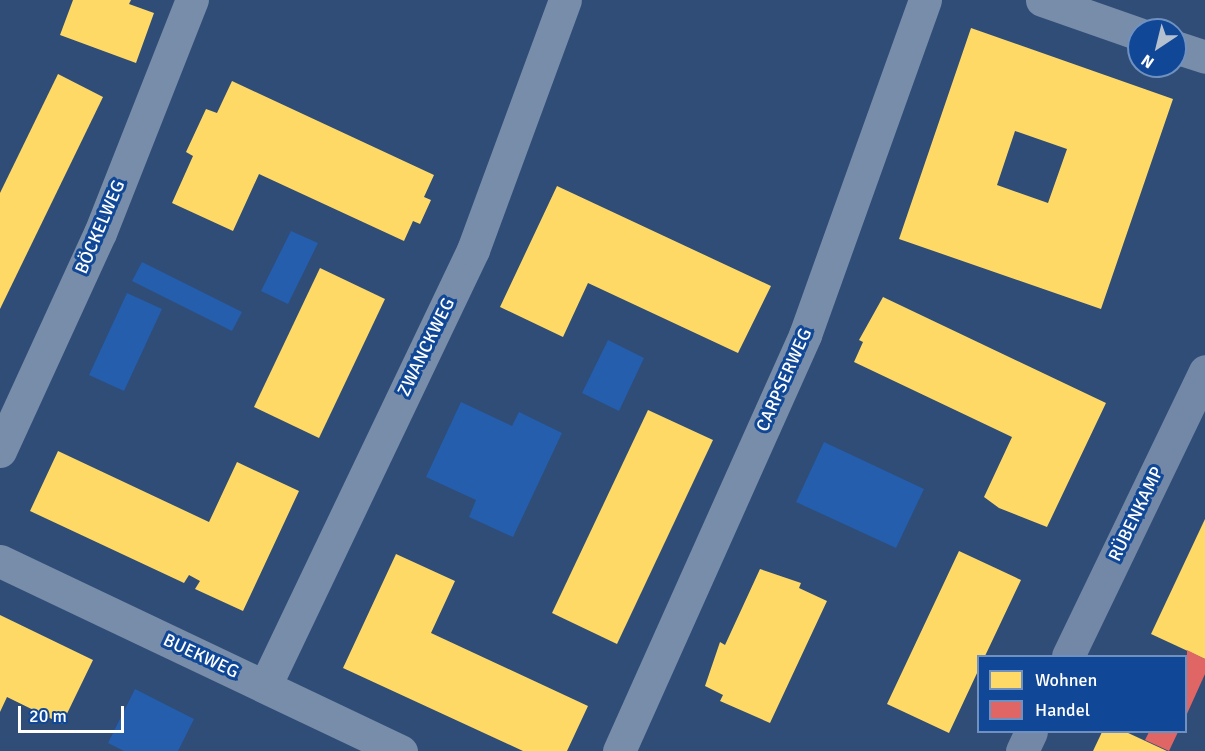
<!DOCTYPE html>
<meta charset="utf-8">
<style>
body{margin:0}
#map{position:relative;width:1205px;height:751px;overflow:hidden;background:#2f4d77;font-family:Signika,sans-serif}
div>[style]{position:absolute}
.green>*{inset:0;background:#245ead}
.homes>*{inset:0;background:#ffd966}
.shops>*{inset:0;background:#e06666}
.street>*{height:33px;margin:-16.5px;padding:0 16.5px;transform-origin:16.5px;border-radius:16.5px;background:#788da9}
.secondary>*{height:33px;margin:-16.5px;padding:0 16.5px;transform-origin:16.5px;border-radius:16.5px;background:#7388a6}
span{translate:-50% -50%;white-space:nowrap;text-align:center;line-height:1.15;-webkit-text-stroke:6px #104796;paint-order:stroke}
.street-label{font-size:18px;color:#fff}
.legend{position:absolute;left:977px;top:655px;width:210px;height:78px;box-sizing:border-box;background:#104796;border:2px solid #7091c0;margin:0;padding:8px 10px;list-style:none;font-size:18px;color:#fff}
.legend li{display:flex;align-items:center;gap:12px;height:30px}
.legend b{width:30px;border:2px solid #7091c0}
.north{position:absolute;left:1127px;top:18px;width:60px;height:60px;box-sizing:border-box;background:#104796;border:2px solid #7091c0;border-radius:50%;rotate:215deg;font-size:16px;font-weight:700;line-height:24px;text-align:center;color:#fff}
.north::after{content:'';display:block;margin:auto;width:21px;height:27px;background:#b6c1cf;clip-path:polygon(50% 0,100% 100%,50% 72%,0 100%)}
.scale{position:absolute;left:18px;top:706px;width:106px;height:27px;box-sizing:border-box;border:3px solid #fff;border-top:0;padding-left:8px;font-size:18px;line-height:21px;white-space:nowrap;color:#fff;-webkit-text-stroke:4px #104796;paint-order:stroke}
</style>
<div id="map">
<div class="green">
<div style="clip-path:polygon(291px 231px,318px 243px,288px 304px,261px 291px)"></div>
<div style="clip-path:polygon(142px 262px,242px 312px,232px 331px,132px 281px)"></div>
<div style="clip-path:polygon(127px 293px,162px 309px,124px 391px,89px 375px)"></div>
<div style="clip-path:polygon(608px 340px,644px 358px,619px 411px,582px 393px)"></div>
<div style="clip-path:polygon(461px 402px,512px 426px,519px 412px,562px 433px,513px 537px,469px 517px,476px 500px,426px 477px)"></div>
<div style="clip-path:polygon(824px 442px,924px 489px,896px 548px,796px 502px)"></div>
<div style="clip-path:polygon(135px 689px,194px 719px,178px 751px,124px 751px,108px 743px)"></div>
</div>
<div class="homes">
<div style="clip-path:polygon(73px 0,131px 0,129px 4px,154px 13px,136px 63px,60px 35px)"></div>
<div style="clip-path:polygon(evenodd,971px 28px,1173px 99px,1101px 309px,899px 239px,971px 28px,1015px 131px,1067px 149px,1048px 203px,997px 185px,1015px 131px)"></div>
<div style="clip-path:polygon(58px 74px,103px 97px,0 309px,0 193px)"></div>
<div style="clip-path:polygon(232px 81px,434px 175px,424px 197px,431px 200px,420px 224px,413px 221px,404px 241px,259px 174px,233px 231px,172px 203px,193px 156px,186px 152px,206px 109px,217px 113px)"></div>
<div style="clip-path:polygon(557px 186px,771px 286px,738px 353px,588px 283px,563px 337px,500px 307px)"></div>
<div style="clip-path:polygon(320px 268px,385px 299px,319px 438px,254px 407px)"></div>
<div style="clip-path:polygon(883px 297px,1106px 403px,1047px 527px,999px 508px,984px 497px,1012px 437px,854px 362px,863px 342px,859px 340px)"></div>
<div style="clip-path:polygon(648px 410px,713px 440px,617px 644px,552px 613px)"></div>
<div style="clip-path:polygon(58px 451px,209px 522px,237px 462px,299px 491px,243px 611px,195px 589px,200px 581px,189px 575px,184px 583px,30px 511px)"></div>
<div style="clip-path:polygon(1205px 519px,1205px 659px,1151px 634px)"></div>
<div style="clip-path:polygon(959px 551px,1021px 580px,985px 656px,978px 657px,978px 671px,949px 733px,887px 704px)"></div>
<div style="clip-path:polygon(396px 554px,455px 581px,431px 633px,588px 706px,567px 751px,523px 751px,343px 668px)"></div>
<div style="clip-path:polygon(760px 569px,801px 583px,799px 588px,827px 601px,770px 723px,720px 701px,723px 695px,705px 686px,720px 642px,725px 645px)"></div>
<div style="clip-path:polygon(0 615px,93px 660px,62px 724px,7px 697px,0 712px)"></div>
<div style="clip-path:polygon(1102px 732px,1126px 732px,1167px 751px,1093px 751px)"></div>
</div>
<div class="shops">
<div style="clip-path:polygon(1187px 650px,1205px 659px,1205px 674px,1186px 716px)"></div>
<div style="clip-path:polygon(1149px 732px,1178px 732px,1169px 751px,1145px 740px)"></div>
</div>
<div class="street">
<div style="left:1042px;top:0;width:103px;rotate:19.3deg"></div>
<div style="left:1175px;top:47px;width:32px;rotate:18deg"></div>
<div style="left:0;top:451px;width:240px;rotate:-65.4deg"></div>
<div style="left:100px;top:233px;width:251px;rotate:-68.5deg"></div>
<div style="left:0;top:561px;width:444px;rotate:25.4deg"></div>
<div style="left:265px;top:686px;width:483px;rotate:-64.5deg"></div>
<div style="left:473px;top:250px;width:266px;rotate:-69.8deg"></div>
<div style="left:619px;top:751px;width:456px;rotate:-65.9deg"></div>
<div style="left:805px;top:335px;width:356px;rotate:-70.3deg"></div>
</div>
<div class="secondary">
<div style="left:1068px;top:656px;width:316px;rotate:-64.3deg"></div>
<div style="left:1022px;top:751px;width:21px;rotate:-65deg"></div>
</div>
<div class="street-label">
<span style="left:100px;top:227px;rotate:-67deg">BÖCKELWEG</span>
<span style="left:426px;top:347px;rotate:-64deg">ZWANCKWEG</span>
<span style="left:784px;top:380px;rotate:-66deg">CARPSERWEG</span>
<span style="left:1136px;top:514px;rotate:-64deg">RÜBENKAMP</span>
<span style="left:201px;top:656px;rotate:25deg">BUEKWEG</span>
</div>
<ul class="legend">
<li><b style="height:16px;background:#ffd966"></b>Wohnen</li>
<li><b style="height:16px;background:#e06666"></b>Handel</li>
</ul>
<div class="north">N</div>
<div class="scale">20 m</div>
</div>
